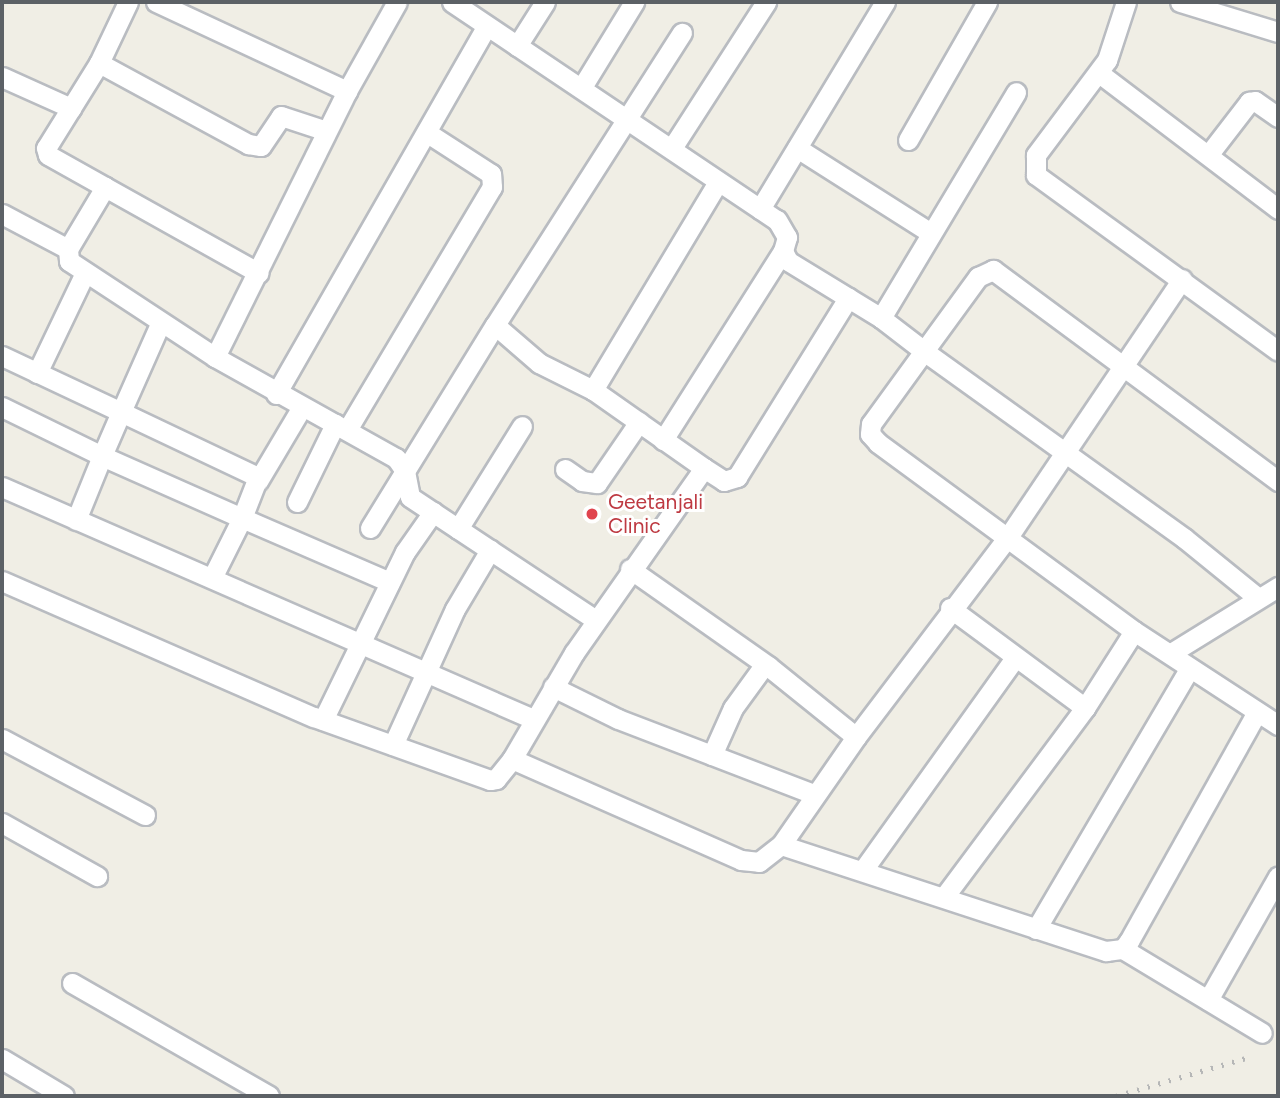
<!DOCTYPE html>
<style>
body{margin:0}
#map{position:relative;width:1280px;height:1098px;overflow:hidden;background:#f0eee5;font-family:Figtree,sans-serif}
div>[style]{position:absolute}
.roads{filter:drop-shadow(2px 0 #b9bcc1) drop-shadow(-2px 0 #b9bcc1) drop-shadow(0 2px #b9bcc1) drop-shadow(0 -2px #b9bcc1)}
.minor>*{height:19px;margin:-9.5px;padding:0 9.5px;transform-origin:9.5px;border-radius:9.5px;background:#fff}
.rail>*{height:4.5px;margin-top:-2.25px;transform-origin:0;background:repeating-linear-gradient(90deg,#b6b7b7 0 2px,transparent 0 11px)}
.dots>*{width:19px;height:19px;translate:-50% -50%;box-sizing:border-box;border:4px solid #fff;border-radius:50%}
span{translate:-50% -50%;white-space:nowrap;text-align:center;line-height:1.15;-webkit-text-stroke:6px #fff;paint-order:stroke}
.health-label{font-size:21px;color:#be3a42}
.left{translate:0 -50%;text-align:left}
.frame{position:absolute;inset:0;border:4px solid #5c6166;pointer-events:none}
</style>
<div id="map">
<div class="roads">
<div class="minor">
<div style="left:128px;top:2px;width:68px;rotate:115.4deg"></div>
<div style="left:99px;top:63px;width:100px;rotate:121.9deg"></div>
<div style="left:46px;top:148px;width:7px;rotate:74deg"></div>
<div style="left:48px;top:155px;width:65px;rotate:29.3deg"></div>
<div style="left:105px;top:187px;width:72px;rotate:120.8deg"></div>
<div style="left:68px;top:249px;width:12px;rotate:85deg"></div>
<div style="left:69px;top:261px;width:175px;rotate:33.3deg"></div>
<div style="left:215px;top:357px;width:207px;rotate:29.2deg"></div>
<div style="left:396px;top:458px;width:16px;rotate:55deg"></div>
<div style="left:405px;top:471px;width:26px;rotate:79deg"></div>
<div style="left:410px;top:497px;width:223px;rotate:33.5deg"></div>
<div style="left:156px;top:2px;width:211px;rotate:25deg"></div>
<div style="left:452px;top:2px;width:391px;rotate:33.9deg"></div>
<div style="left:777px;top:220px;width:20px;rotate:60deg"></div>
<div style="left:787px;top:237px;width:15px;rotate:106deg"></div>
<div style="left:783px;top:251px;width:11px;rotate:63deg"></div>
<div style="left:788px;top:261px;width:109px;rotate:31.5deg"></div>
<div style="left:881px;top:318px;width:54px;rotate:37.5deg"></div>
<div style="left:924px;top:351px;width:90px;rotate:126deg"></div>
<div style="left:871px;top:424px;width:10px;rotate:96deg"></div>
<div style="left:870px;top:434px;width:12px;rotate:48deg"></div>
<div style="left:878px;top:443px;width:318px;rotate:36.3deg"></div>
<div style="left:1134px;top:631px;width:172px;rotate:33.1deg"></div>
<div style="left:1126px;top:2px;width:61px;rotate:108.1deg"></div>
<div style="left:1107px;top:60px;width:119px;rotate:126.8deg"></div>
<div style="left:1036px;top:155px;width:20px;rotate:90deg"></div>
<div style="left:1036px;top:175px;width:299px;rotate:36deg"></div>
<div style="left:1180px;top:2px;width:102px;rotate:17deg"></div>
<div style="left:517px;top:46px;width:52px;rotate:-57.5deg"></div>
<div style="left:99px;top:63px;width:170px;rotate:28.5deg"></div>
<div style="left:248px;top:144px;width:13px;rotate:9deg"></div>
<div style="left:261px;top:146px;width:36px;rotate:-56deg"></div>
<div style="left:281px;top:116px;width:48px;rotate:18.1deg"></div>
<div style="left:1099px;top:73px;width:225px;rotate:37.2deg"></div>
<div style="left:2px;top:77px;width:76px;rotate:24.2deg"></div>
<div style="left:582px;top:87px;width:100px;rotate:-58.5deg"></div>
<div style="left:908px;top:140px;width:159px;rotate:-60.2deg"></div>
<div style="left:672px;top:148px;width:174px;rotate:-57.2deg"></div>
<div style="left:797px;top:148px;width:159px;rotate:32.4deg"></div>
<div style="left:1209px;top:154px;width:66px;rotate:-52.4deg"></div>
<div style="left:1249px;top:102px;width:6px;rotate:-9deg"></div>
<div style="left:1255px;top:101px;width:28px;rotate:35deg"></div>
<div style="left:105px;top:187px;width:176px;rotate:29.2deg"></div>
<div style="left:760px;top:209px;width:242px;rotate:-58.9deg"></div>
<div style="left:2px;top:214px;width:75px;rotate:27.9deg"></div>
<div style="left:881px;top:318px;width:263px;rotate:-59.1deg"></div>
<div style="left:2px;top:356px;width:132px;rotate:25.2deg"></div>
<div style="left:121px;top:412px;width:96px;rotate:-66.1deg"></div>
<div style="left:215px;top:357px;width:297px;rotate:-63.6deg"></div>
<div style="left:347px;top:91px;width:102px;rotate:-60.7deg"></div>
<div style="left:37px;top:373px;width:111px;rotate:-64.4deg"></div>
<div style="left:593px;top:390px;width:60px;rotate:-153.4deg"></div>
<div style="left:539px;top:363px;width:58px;rotate:-139.2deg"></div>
<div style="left:495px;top:325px;width:347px;rotate:-57.4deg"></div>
<div style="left:276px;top:394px;width:424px;rotate:-60.2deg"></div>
<div style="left:2px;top:407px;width:111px;rotate:26.1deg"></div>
<div style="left:102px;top:456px;width:69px;rotate:112.1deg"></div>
<div style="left:347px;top:430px;width:283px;rotate:-59.2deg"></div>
<div style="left:492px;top:187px;width:13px;rotate:-94deg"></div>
<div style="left:491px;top:174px;width:77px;rotate:-147.1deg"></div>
<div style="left:663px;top:440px;width:224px;rotate:-57.6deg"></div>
<div style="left:704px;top:468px;width:24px;rotate:33deg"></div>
<div style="left:724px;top:481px;width:14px;rotate:-17deg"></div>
<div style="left:737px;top:477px;width:211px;rotate:-58.2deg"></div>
<div style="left:565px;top:469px;width:21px;rotate:35deg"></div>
<div style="left:582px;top:481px;width:15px;rotate:8deg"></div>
<div style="left:597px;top:483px;width:74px;rotate:-55.5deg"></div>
<div style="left:258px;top:481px;width:86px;rotate:-59.3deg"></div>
<div style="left:2px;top:487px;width:579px;rotate:23.6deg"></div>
<div style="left:297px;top:502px;width:87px;rotate:-64deg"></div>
<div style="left:370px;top:528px;width:238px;rotate:-58.4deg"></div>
<div style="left:458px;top:529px;width:121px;rotate:-58.1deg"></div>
<div style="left:630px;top:569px;width:169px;rotate:35.1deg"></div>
<div style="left:768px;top:666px;width:113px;rotate:38.9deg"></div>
<div style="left:856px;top:737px;width:131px;rotate:124.8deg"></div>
<div style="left:212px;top:578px;width:67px;rotate:-63.4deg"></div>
<div style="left:242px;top:518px;width:44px;rotate:-68.7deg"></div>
<div style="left:258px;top:477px;width:152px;rotate:-154.6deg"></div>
<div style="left:121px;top:412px;width:48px;rotate:113.4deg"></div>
<div style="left:102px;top:456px;width:153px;rotate:23.9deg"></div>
<div style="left:242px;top:518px;width:161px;rotate:23.4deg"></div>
<div style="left:2px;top:581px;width:340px;rotate:23.6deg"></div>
<div style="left:314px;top:717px;width:187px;rotate:19.7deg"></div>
<div style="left:490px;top:780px;width:6px;rotate:-9deg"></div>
<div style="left:496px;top:779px;width:26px;rotate:-51deg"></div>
<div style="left:512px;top:759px;width:250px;rotate:23.8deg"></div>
<div style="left:741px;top:860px;width:18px;rotate:6deg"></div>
<div style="left:759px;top:862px;width:28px;rotate:-38deg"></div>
<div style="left:781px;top:845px;width:342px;rotate:18.1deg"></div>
<div style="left:1106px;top:951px;width:17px;rotate:-7deg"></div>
<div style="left:1123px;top:949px;width:10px;rotate:-53deg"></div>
<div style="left:1129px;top:941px;width:262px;rotate:-60.8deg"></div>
<div style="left:1258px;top:598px;width:95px;rotate:-141deg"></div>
<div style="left:1184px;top:538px;width:320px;rotate:-144.3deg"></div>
<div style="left:924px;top:351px;width:92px;rotate:-53.9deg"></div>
<div style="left:978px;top:277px;width:17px;rotate:-25deg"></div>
<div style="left:993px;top:270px;width:355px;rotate:36.5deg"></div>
<div style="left:950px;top:608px;width:168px;rotate:36.5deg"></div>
<div style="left:1171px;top:653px;width:126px;rotate:-31.7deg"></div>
<div style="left:553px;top:687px;width:72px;rotate:26.2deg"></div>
<div style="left:618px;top:719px;width:209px;rotate:21deg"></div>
<div style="left:323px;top:720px;width:187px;rotate:-64deg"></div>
<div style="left:405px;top:552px;width:49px;rotate:-55deg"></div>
<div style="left:856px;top:737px;width:251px;rotate:-52.8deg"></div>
<div style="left:1008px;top:537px;width:311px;rotate:-56deg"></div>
<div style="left:2px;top:739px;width:162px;rotate:28deg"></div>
<div style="left:393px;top:745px;width:149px;rotate:-65.5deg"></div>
<div style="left:455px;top:609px;width:69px;rotate:-59.3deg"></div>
<div style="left:712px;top:755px;width:51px;rotate:-65.9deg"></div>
<div style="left:733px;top:708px;width:54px;rotate:-54deg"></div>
<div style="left:512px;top:759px;width:123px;rotate:-59.7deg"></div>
<div style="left:574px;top:653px;width:226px;rotate:-54.9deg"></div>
<div style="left:704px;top:468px;width:136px;rotate:-144.9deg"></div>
<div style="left:593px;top:390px;width:243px;rotate:-59deg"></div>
<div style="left:2px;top:823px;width:109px;rotate:29.2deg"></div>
<div style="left:863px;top:870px;width:259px;rotate:-54.4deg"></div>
<div style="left:944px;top:897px;width:236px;rotate:-53.3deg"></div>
<div style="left:1085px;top:708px;width:91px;rotate:-57.5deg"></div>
<div style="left:1036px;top:929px;width:303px;rotate:-59.5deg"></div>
<div style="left:1123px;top:949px;width:162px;rotate:31.1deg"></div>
<div style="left:72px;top:983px;width:227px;rotate:29.8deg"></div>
<div style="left:1208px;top:1000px;width:142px;rotate:-60.4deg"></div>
<div style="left:2px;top:1059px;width:72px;rotate:30.8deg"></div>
</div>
</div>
<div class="rail">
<div style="left:1116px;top:1096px;width:139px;rotate:-16.3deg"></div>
</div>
<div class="dots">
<div style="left:592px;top:514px;background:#e0444e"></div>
</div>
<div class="health-label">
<span class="left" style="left:608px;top:514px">Geetanjali<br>Clinic</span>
</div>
<div class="frame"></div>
</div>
